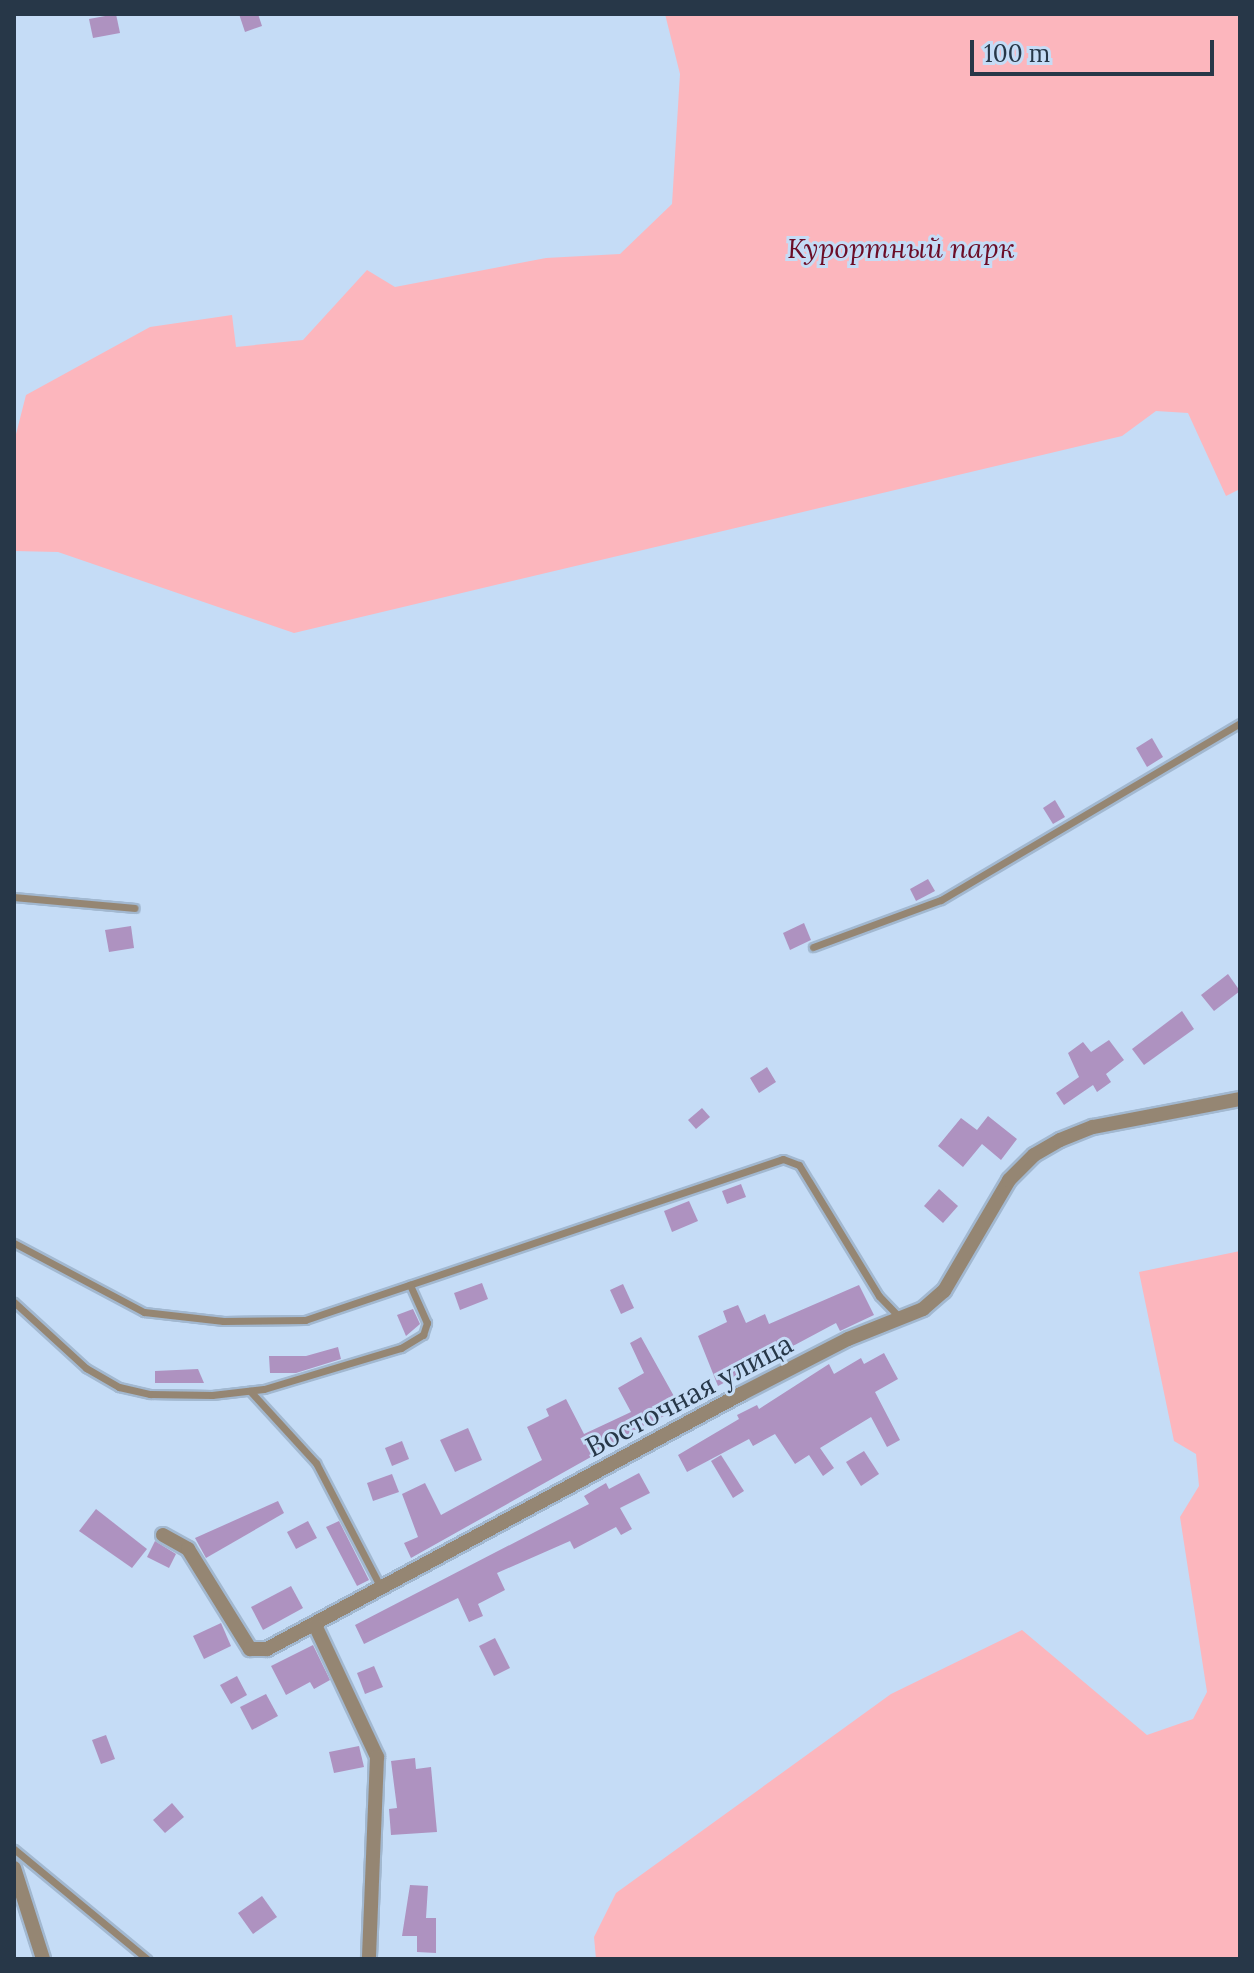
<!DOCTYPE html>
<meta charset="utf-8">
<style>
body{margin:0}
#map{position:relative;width:1254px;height:1973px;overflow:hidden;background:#c5dcf6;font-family:Lora,serif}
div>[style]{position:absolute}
.green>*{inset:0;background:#fcb6bd}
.building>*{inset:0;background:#ae92c0}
.roads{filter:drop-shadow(2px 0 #a2b8d0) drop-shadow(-2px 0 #a2b8d0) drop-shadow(0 2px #a2b8d0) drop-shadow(0 -2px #a2b8d0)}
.service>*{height:7px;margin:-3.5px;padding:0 3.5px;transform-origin:3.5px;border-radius:3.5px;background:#958673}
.minor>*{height:14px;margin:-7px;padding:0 7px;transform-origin:7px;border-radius:7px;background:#958673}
span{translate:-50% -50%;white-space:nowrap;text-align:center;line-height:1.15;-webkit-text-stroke:6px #c5dcf6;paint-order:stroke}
.park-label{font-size:28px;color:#6b0d27;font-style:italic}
.street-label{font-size:28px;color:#273748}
.frame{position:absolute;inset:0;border:16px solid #273748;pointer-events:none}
.scale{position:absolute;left:970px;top:40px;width:244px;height:36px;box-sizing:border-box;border:4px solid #273748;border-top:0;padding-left:10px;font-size:24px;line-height:28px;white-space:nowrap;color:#273748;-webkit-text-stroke:6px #c5dcf6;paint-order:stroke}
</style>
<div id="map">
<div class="green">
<div style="clip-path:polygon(665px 14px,1240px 14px,1240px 489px,1226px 496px,1188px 413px,1156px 411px,1122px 436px,294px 633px,58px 552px,14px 551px,14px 442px,26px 395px,150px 327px,232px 315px,236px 347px,303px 340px,367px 270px,395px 287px,546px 258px,620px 254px,672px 204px,680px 74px)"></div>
<div style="clip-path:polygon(1240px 1251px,1240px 1959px,596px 1959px,594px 1937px,616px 1893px,891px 1694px,1022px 1630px,1147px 1735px,1193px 1719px,1207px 1692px,1180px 1517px,1199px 1486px,1196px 1454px,1174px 1441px,1139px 1272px)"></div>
</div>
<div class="building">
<div style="clip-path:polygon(116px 14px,120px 33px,93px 38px,89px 19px)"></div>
<div style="clip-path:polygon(239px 14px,258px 14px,262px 26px,245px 32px)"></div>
<div style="clip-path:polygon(1152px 738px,1163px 757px,1147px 767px,1136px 748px)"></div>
<div style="clip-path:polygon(1055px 800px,1065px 817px,1053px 824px,1043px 808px)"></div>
<div style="clip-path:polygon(928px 879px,935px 891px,916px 901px,910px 889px)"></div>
<div style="clip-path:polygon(804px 923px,811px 940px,790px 950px,783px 933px)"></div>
<div style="clip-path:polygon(131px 926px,134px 948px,109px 952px,105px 930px)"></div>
<div style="clip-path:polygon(1228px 974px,1240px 991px,1214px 1011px,1201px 995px)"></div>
<div style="clip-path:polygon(1182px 1011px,1194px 1029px,1144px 1065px,1132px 1049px)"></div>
<div style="clip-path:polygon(1109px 1040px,1124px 1060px,1106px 1074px,1111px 1082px,1097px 1092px,1093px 1085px,1064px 1105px,1056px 1093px,1079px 1077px,1068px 1053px,1083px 1042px,1091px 1052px)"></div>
<div style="clip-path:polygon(767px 1067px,776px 1082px,759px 1093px,750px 1078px)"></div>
<div style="clip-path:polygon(702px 1108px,710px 1117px,696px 1129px,688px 1120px)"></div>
<div style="clip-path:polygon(988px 1116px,1017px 1139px,1001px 1160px,982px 1144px,963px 1167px,938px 1146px,961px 1118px,977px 1130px)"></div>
<div style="clip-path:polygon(741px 1184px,746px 1197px,727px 1204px,722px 1191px)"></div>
<div style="clip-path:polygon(939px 1189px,958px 1206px,943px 1223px,924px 1206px)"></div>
<div style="clip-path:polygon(689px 1201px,698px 1221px,672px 1232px,664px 1211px)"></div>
<div style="clip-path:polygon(482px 1283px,488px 1299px,460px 1310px,454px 1293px)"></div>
<div style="clip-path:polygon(623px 1284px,634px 1308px,621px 1314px,610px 1290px)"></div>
<div style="clip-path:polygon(859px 1285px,874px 1315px,840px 1331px,836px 1323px,718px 1386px,698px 1336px,727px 1322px,723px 1311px,738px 1305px,746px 1323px,765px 1314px,769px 1324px)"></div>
<div style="clip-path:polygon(413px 1309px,420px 1324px,406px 1336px,397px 1315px)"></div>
<div style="clip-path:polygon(641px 1337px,680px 1407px,411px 1558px,404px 1543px,418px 1537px,402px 1494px,425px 1483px,441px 1515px,542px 1460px,527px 1427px,549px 1416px,546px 1409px,566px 1399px,584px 1434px,631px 1412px,618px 1388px,644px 1373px,630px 1343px)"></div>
<div style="clip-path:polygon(338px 1347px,341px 1359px,296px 1373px,270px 1373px,269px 1356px,306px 1356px)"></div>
<div style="clip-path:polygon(884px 1353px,898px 1379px,875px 1392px,900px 1440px,887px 1447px,871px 1417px,820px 1448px,834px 1468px,823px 1476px,809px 1455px,795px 1464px,775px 1434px,753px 1446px,749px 1439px,687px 1472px,678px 1455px,739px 1419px,737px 1415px,757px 1405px,759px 1409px,829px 1364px,834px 1374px,861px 1358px,864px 1364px)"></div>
<div style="clip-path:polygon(198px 1369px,204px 1383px,155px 1383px,155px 1371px)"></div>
<div style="clip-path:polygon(468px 1428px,482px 1460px,455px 1472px,440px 1440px)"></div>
<div style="clip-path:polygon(402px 1441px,409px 1459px,392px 1466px,385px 1448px)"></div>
<div style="clip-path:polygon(864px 1451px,879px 1474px,861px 1486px,846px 1462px)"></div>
<div style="clip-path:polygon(721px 1455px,744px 1491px,733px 1498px,711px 1461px)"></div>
<div style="clip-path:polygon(639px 1473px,650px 1493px,620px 1508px,632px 1529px,621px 1535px,616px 1527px,574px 1549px,570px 1541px,497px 1573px,505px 1590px,478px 1604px,483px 1616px,469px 1622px,458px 1598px,364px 1644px,355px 1625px,589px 1504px,584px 1496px,606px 1483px,609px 1489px)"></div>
<div style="clip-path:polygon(392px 1474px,399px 1492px,373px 1501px,367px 1483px)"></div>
<div style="clip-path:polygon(278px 1501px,284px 1513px,206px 1558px,195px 1538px)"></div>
<div style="clip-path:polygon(96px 1509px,147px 1549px,132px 1568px,79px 1531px)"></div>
<div style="clip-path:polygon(308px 1521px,317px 1538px,296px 1549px,287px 1532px)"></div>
<div style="clip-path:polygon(339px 1521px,369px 1580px,357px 1586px,326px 1527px)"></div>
<div style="clip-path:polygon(155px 1541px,176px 1554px,169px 1568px,147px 1557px)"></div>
<div style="clip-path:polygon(291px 1586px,303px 1608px,263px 1630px,251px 1607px)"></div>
<div style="clip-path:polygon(221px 1623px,231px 1646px,204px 1659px,193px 1636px)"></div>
<div style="clip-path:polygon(495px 1638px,510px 1668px,494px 1676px,479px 1646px)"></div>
<div style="clip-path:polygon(313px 1645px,330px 1680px,314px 1689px,310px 1682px,286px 1695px,271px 1666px)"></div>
<div style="clip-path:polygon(374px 1666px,383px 1687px,365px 1694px,357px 1673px)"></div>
<div style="clip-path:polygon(237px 1676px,247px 1695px,231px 1704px,220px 1685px)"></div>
<div style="clip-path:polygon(266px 1694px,278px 1716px,252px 1730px,240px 1707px)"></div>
<div style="clip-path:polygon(106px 1735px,115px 1759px,101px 1764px,92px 1740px)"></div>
<div style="clip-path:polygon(359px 1746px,364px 1767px,334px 1773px,329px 1752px)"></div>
<div style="clip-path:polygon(415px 1758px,416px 1769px,431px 1767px,437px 1832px,391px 1835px,389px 1809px,397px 1808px,391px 1761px)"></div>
<div style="clip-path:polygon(172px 1803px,184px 1817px,165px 1833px,153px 1820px)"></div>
<div style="clip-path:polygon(410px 1885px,428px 1886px,426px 1918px,436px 1918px,436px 1953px,417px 1952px,417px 1936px,402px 1936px)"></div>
<div style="clip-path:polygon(262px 1896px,277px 1917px,253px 1934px,238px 1913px)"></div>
</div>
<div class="roads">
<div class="service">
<div style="left:14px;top:897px;width:121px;rotate:5.2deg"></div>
<div style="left:813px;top:947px;width:136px;rotate:-20.2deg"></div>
<div style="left:941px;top:900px;width:347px;rotate:-30.6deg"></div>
<div style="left:14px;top:1243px;width:147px;rotate:28deg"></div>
<div style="left:144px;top:1312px;width:80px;rotate:6.5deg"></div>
<div style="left:223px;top:1321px;width:82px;rotate:-0.7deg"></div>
<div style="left:305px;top:1320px;width:504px;rotate:-18.61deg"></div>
<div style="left:783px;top:1159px;width:17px;rotate:21deg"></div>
<div style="left:799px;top:1165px;width:153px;rotate:58.6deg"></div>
<div style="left:879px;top:1296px;width:29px;rotate:46deg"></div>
<div style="left:14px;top:1302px;width:98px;rotate:42.5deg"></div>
<div style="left:86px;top:1368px;width:38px;rotate:30deg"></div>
<div style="left:119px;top:1387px;width:32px;rotate:13deg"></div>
<div style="left:150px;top:1394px;width:62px;rotate:0.9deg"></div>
<div style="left:212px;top:1395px;width:52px;rotate:-6.6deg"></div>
<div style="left:264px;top:1389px;width:143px;rotate:-16.7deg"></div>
<div style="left:401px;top:1348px;width:26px;rotate:-31deg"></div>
<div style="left:423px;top:1335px;width:13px;rotate:-72deg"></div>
<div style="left:427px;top:1323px;width:42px;rotate:-114.1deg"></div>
<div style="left:250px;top:1391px;width:98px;rotate:47.5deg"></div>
<div style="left:316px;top:1463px;width:141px;rotate:62.5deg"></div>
<div style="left:14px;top:1849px;width:173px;rotate:39.6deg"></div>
</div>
<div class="minor">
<div style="left:163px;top:1535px;width:29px;rotate:29deg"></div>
<div style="left:188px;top:1549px;width:118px;rotate:58.2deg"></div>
<div style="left:250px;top:1649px;width:17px"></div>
<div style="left:267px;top:1649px;width:538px;rotate:-28.28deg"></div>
<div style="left:741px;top:1394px;width:120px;rotate:-27.2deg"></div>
<div style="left:848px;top:1339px;width:81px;rotate:-21.8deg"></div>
<div style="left:923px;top:1309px;width:28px;rotate:-41deg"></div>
<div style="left:944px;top:1291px;width:129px;rotate:-59.6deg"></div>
<div style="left:1009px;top:1180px;width:35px;rotate:-45deg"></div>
<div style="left:1034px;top:1155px;width:30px;rotate:-30deg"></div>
<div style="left:1060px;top:1140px;width:35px;rotate:-22deg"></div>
<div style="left:1093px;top:1127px;width:150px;rotate:-10.8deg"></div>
<div style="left:315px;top:1625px;width:146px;rotate:64.8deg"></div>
<div style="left:377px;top:1757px;width:202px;rotate:92.3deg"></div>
<div style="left:14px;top:1868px;width:96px;rotate:72.3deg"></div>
</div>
</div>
<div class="park-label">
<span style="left:901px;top:248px">Курортный парк</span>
</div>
<div class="street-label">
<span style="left:689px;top:1395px;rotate:-28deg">Восточная улица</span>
</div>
<div class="frame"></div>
<div class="scale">100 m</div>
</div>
